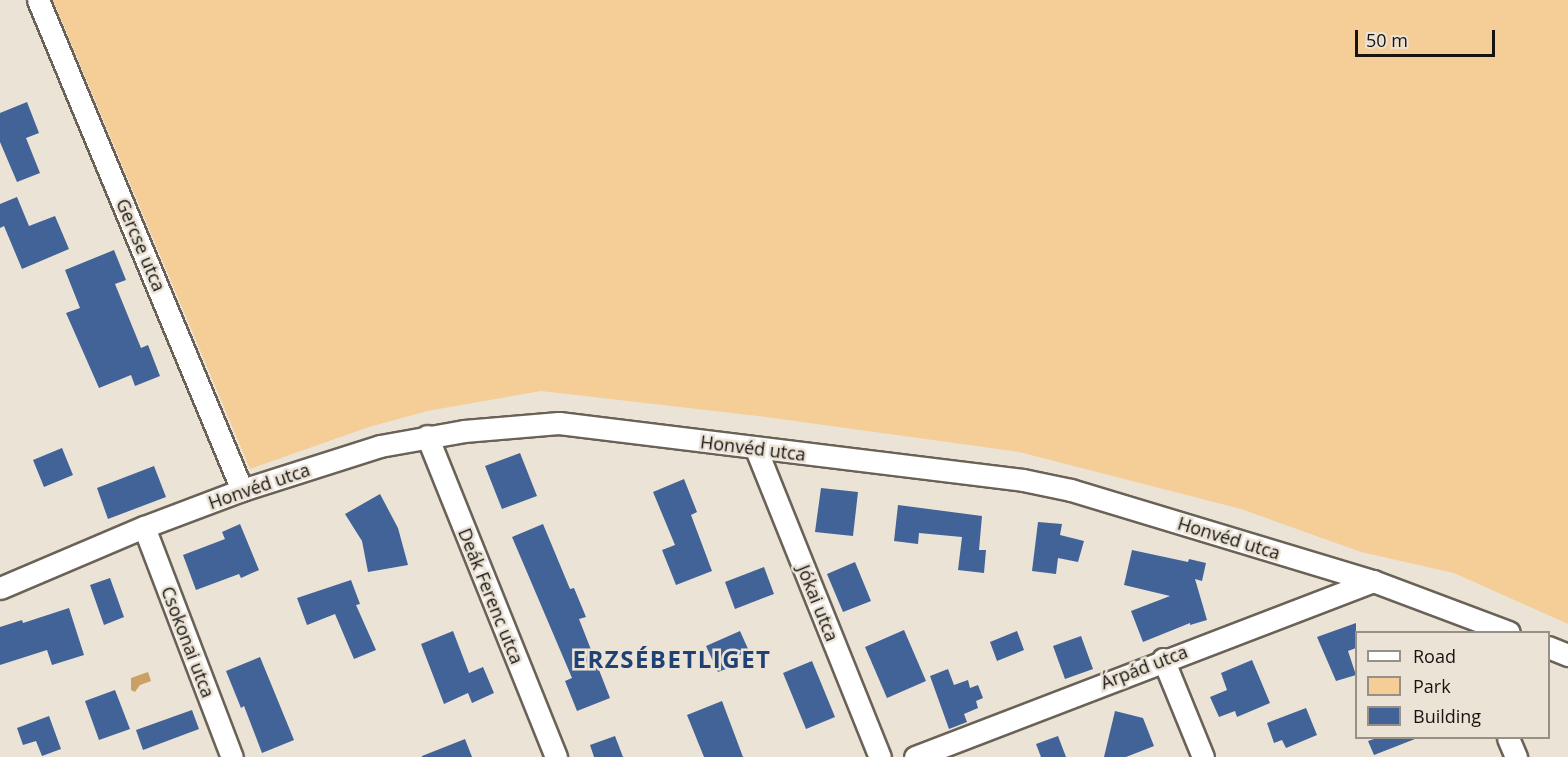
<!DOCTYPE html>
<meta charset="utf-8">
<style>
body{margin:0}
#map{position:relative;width:1568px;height:757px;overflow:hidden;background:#ece3d7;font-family:"Open Sans",sans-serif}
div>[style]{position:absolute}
.green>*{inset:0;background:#f5cd97}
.water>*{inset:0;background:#cba065}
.building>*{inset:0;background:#416397}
.roads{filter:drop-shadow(2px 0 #6a6257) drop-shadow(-2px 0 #6a6257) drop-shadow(0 2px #6a6257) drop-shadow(0 -2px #6a6257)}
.minor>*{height:21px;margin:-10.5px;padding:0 10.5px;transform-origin:10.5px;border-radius:10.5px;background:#fff}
span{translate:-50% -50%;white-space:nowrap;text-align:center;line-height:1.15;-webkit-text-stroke:5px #ece3d7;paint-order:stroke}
.street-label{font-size:18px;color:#171410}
.district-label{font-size:24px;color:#1e4176;font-weight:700;letter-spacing:1.5px}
.legend{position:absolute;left:1355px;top:631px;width:195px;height:108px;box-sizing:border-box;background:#ece3d7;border:2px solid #979087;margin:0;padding:8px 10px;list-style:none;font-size:18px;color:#171410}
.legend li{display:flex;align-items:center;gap:12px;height:30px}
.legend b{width:30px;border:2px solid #979087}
.scale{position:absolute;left:1355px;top:30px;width:140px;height:27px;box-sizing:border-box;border:3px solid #171410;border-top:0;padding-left:8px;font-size:18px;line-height:21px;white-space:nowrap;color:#171410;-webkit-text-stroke:4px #ece3d7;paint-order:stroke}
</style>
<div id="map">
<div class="green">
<div style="clip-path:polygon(53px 0,1568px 0,1568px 624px,1454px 573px,1361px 552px,1241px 509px,1019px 452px,758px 416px,541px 391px,427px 411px,369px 427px,250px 469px)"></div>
</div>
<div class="water">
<div style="clip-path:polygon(148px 672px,151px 681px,140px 685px,135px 692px,131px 690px,131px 678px)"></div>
</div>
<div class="building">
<div style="clip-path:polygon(27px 102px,39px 133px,26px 138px,40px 173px,17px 182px,0 142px,0 113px)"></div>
<div style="clip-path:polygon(17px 197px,29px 226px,55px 216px,69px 249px,22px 269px,4px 226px,0 228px,0 204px)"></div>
<div style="clip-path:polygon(114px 250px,126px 280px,115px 284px,141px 348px,148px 345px,160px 376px,135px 386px,131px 375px,99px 388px,66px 313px,80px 308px,65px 270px)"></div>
<div style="clip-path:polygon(62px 448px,73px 475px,44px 487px,33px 460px)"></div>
<div style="clip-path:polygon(520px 453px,537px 496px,502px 509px,485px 466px)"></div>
<div style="clip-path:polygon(154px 466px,166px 497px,108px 519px,97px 488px)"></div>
<div style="clip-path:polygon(684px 479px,697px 512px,691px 515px,712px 571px,676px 585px,662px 550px,675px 545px,653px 492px)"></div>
<div style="clip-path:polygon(821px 488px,858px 492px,853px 536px,815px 532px)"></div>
<div style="clip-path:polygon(380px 494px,398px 528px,408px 565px,368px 572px,362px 541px,345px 514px)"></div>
<div style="clip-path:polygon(898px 505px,982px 516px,979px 550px,986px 550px,984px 573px,958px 570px,962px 537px,919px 533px,918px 544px,894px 541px)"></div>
<div style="clip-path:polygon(1038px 522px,1062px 524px,1060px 535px,1084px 541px,1078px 562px,1058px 558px,1056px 574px,1032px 571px)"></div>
<div style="clip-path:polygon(240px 524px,259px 570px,241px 578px,239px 574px,196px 590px,183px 555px,225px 539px,222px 532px)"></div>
<div style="clip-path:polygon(543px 524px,570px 589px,574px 588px,586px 617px,579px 619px,610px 698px,577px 711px,565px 681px,572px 678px,512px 537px)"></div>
<div style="clip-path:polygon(1132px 550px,1188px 562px,1189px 559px,1206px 563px,1202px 581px,1195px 579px,1207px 620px,1190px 625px,1190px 623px,1143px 642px,1131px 611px,1170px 596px,1124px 585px)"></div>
<div style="clip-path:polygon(855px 562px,871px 601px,843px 612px,827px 574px)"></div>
<div style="clip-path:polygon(764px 567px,774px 594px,735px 609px,725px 582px)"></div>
<div style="clip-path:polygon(110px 578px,124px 617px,104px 625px,90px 585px)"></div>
<div style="clip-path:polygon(351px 580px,360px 604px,356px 605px,376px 650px,354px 659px,335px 614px,307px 625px,297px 598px)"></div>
<div style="clip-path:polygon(69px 608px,84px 655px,52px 665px,47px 650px,0 665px,0 627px,22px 620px,23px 623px)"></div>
<div style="clip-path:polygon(1356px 623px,1356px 648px,1348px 651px,1356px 675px,1336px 681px,1317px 637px)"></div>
<div style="clip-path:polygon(904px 630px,926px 681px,887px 698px,865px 647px)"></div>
<div style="clip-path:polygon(453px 631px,469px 673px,483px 667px,494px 693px,472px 703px,468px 693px,444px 704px,421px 644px)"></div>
<div style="clip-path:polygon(740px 631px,749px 651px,728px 660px,731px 667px,718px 672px,706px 646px)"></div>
<div style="clip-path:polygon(1017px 631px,1024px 650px,997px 661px,990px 642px)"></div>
<div style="clip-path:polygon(1081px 636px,1093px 669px,1065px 679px,1053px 646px)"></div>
<div style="clip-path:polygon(260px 657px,294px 740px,262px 753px,244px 706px,241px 708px,226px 671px)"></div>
<div style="clip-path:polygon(1252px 660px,1270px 703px,1237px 717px,1235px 711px,1219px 717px,1210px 697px,1227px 690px,1221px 673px)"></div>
<div style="clip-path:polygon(812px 661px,835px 717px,806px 729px,783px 673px)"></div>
<div style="clip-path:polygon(948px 669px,954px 685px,968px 680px,970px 688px,978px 685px,983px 698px,976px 701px,978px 708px,964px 714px,967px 722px,949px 729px,930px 676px)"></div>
<div style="clip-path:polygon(115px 690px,130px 729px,99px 740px,85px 701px)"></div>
<div style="clip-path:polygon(722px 701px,743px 757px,704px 757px,687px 715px)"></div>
<div style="clip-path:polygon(1306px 708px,1317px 735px,1286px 748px,1282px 740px,1274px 743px,1267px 723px)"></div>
<div style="clip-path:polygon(192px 710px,199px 729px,143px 750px,136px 730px)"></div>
<div style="clip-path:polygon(1115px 711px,1143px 718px,1154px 746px,1126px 757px,1104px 757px)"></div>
<div style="clip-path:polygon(49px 716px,61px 749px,42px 756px,36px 741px,23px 745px,17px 728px)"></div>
<div style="clip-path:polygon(615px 736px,623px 757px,594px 757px,590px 745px)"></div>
<div style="clip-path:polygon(1058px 736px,1066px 757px,1041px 757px,1036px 744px)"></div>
<div style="clip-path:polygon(1377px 738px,1415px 738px,1415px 739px,1374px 755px,1368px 741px)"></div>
<div style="clip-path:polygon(465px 739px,472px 757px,422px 757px,422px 756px)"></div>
</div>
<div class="roads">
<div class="minor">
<div style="left:38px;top:0;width:531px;rotate:67.4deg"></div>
<div style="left:427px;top:436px;width:346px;rotate:68.1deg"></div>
<div style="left:756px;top:449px;width:332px;rotate:68.1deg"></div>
<div style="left:144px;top:527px;width:246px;rotate:69.1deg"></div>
<div style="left:0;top:588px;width:156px;rotate:-23deg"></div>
<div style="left:144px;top:527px;width:105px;rotate:-20.7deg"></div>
<div style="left:242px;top:490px;width:145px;rotate:-17.7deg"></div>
<div style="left:380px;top:446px;width:85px;rotate:-10.1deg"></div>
<div style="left:464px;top:431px;width:95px;rotate:-4.8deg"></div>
<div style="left:559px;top:423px;width:467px;rotate:7deg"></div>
<div style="left:1023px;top:480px;width:49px;rotate:11.8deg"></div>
<div style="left:1071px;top:490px;width:315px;rotate:16.8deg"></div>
<div style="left:1373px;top:581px;width:145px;rotate:20.6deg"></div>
<div style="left:1548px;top:647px;width:22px;rotate:22deg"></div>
<div style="left:1163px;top:659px;width:106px;rotate:67.8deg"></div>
<div style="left:1508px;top:738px;width:21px;rotate:67deg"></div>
<div style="left:915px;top:757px;width:491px;rotate:-21deg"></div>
</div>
</div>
<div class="street-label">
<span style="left:141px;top:245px;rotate:67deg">Gercse utca</span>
<span style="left:753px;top:448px;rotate:7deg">Honvéd utca</span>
<span style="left:259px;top:486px;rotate:-19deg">Honvéd utca</span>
<span style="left:1229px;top:538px;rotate:17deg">Honvéd utca</span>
<span style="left:491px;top:596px;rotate:68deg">Deák Ferenc utca</span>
<span style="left:818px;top:603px;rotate:68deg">Jókai utca</span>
<span style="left:188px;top:642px;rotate:69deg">Csokonai utca</span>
<span style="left:1144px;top:667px;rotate:-21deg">Árpád utca</span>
</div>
<div class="district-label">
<span style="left:672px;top:659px">ERZSÉBETLIGET</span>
</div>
<ul class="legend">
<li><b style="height:8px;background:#fff"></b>Road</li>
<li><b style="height:16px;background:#f5cd97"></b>Park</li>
<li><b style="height:16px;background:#416397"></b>Building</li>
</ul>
<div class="scale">50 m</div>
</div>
